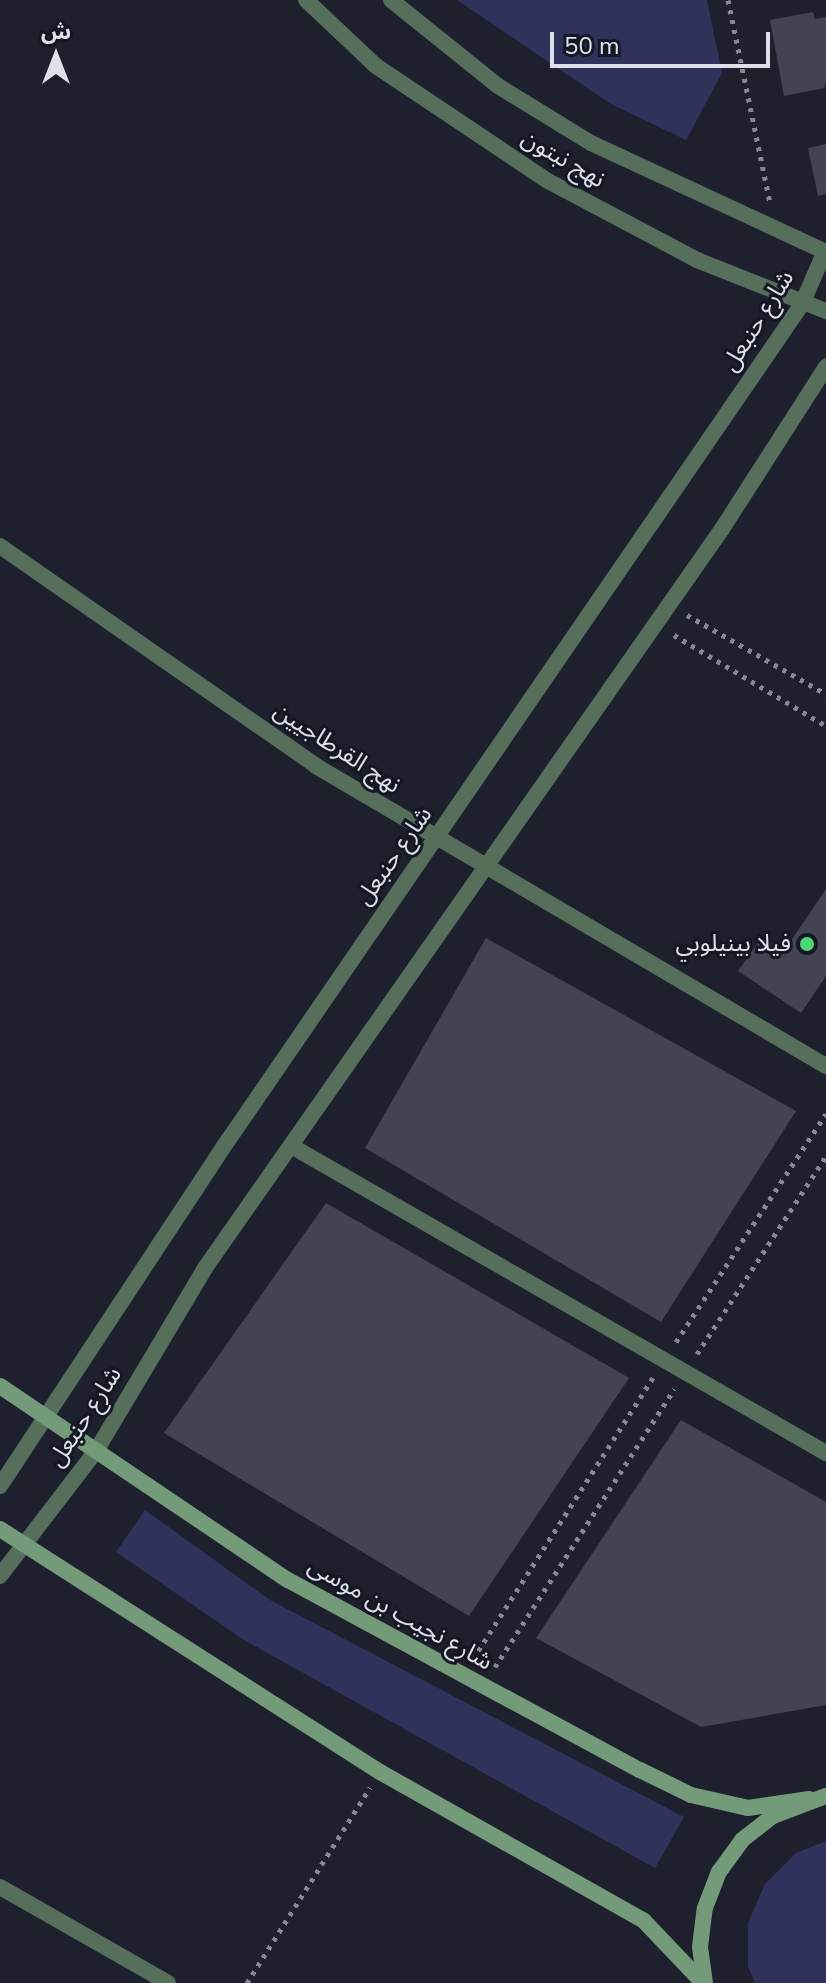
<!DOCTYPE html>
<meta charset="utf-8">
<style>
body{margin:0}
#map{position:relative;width:826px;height:1983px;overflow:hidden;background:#1e202e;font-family:"Nunito Sans","Noto Sans Arabic",sans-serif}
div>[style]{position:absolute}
.green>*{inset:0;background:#2f335b}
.building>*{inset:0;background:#424454}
.path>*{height:5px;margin-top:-2.5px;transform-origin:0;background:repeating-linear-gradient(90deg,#868894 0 4px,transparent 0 10px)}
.minor>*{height:16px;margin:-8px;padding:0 8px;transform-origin:8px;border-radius:8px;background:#566f5a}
.tertiary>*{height:16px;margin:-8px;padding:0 8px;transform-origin:8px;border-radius:8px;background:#566f5a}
.secondary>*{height:16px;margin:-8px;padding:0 8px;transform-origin:8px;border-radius:8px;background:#739b7a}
.dots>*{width:22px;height:22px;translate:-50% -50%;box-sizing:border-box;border:4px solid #151724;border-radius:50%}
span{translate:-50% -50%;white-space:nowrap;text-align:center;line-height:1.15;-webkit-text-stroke:6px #151724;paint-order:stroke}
.street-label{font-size:24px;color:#dee0e9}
.poi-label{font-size:24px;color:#dee0e9}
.right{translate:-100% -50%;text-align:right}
.north{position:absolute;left:16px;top:16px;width:80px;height:80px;-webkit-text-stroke:6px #151724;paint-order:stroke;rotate:0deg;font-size:22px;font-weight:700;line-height:32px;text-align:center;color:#dee0e9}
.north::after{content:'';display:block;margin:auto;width:28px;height:36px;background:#dee0e9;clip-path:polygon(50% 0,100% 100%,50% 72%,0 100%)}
.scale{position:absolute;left:550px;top:32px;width:220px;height:36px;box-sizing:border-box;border:4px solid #dee0e9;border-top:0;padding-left:10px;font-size:24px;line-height:28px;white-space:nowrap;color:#dee0e9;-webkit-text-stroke:6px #151724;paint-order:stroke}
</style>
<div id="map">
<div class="green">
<div style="clip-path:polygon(457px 0,707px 0,722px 73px,686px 140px,611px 104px)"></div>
<div style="clip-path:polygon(145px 1510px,270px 1600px,684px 1817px,655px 1868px,244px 1640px,116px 1552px)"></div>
<div style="clip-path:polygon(826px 1841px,826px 1983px,755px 1983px,748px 1966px,748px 1923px,765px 1884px,796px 1853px)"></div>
</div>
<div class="building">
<div style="clip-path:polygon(813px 12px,815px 19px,826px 17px,826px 82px,824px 88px,784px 96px,770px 20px)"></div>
<div style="clip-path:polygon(826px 144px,826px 194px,818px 196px,808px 148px)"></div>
<div style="clip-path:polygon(826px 889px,826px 976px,801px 1013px,738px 971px,762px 937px,784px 951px)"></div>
<div style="clip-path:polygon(486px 938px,796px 1111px,661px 1322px,365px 1148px)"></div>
<div style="clip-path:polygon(326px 1203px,629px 1378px,469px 1616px,164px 1433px)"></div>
<div style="clip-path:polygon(681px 1420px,826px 1502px,826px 1705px,701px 1727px,536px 1638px)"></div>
</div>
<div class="path">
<div style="left:728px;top:0;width:207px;rotate:78.3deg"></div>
<div style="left:687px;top:615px;width:160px;rotate:29.6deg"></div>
<div style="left:674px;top:635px;width:177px;rotate:30.9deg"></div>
<div style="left:676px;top:1342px;width:273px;rotate:-56.7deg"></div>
<div style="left:697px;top:1354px;width:236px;rotate:-56.9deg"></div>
<div style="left:473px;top:1659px;width:334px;rotate:-57.4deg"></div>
<div style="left:495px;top:1667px;width:331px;rotate:-57.2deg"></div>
<div style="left:247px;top:1983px;width:231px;rotate:-57.8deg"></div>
</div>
<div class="minor">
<div style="left:0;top:546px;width:385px;rotate:34.8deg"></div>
<div style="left:316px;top:766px;width:592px;rotate:30.47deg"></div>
<div style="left:293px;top:1147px;width:615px;rotate:29.86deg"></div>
<div style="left:0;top:1486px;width:416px;rotate:-56.6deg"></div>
<div style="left:229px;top:1139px;width:1013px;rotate:-55.54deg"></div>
<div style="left:802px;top:304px;width:58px;rotate:-66.5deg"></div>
<div style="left:0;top:1576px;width:158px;rotate:-52.5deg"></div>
<div style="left:96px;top:1451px;width:213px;rotate:-59.2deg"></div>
<div style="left:205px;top:1268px;width:902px;rotate:-55.02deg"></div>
<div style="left:722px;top:529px;width:193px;rotate:-57.3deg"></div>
<div style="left:0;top:1887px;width:193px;rotate:29.7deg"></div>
</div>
<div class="tertiary">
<div style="left:306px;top:0;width:96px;rotate:43.3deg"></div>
<div style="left:376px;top:66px;width:207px;rotate:33.8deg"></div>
<div style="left:548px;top:181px;width:169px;rotate:27.9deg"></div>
<div style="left:697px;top:260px;width:139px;rotate:21.6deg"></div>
<div style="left:391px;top:0;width:137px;rotate:38.8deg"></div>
<div style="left:498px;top:86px;width:109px;rotate:31.5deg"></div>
<div style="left:591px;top:143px;width:259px;rotate:24.9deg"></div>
</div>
<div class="secondary">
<div style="left:0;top:1386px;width:347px;rotate:34deg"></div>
<div style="left:288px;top:1580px;width:400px;rotate:28.4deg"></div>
<div style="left:640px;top:1770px;width:57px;rotate:26.1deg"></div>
<div style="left:691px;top:1795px;width:58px;rotate:12.8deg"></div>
<div style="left:748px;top:1808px;width:62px;rotate:-8.4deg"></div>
<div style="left:0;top:1529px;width:451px;rotate:32.6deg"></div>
<div style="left:380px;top:1772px;width:303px;rotate:29.4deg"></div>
<div style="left:644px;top:1921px;width:86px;rotate:46.4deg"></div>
<div style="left:705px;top:1983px;width:36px;rotate:-98deg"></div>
<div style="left:700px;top:1947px;width:39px;rotate:-83deg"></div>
<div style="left:705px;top:1908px;width:39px;rotate:-69deg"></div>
<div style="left:719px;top:1872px;width:39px;rotate:-54deg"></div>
<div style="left:742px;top:1840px;width:39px;rotate:-38deg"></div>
<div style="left:773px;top:1816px;width:57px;rotate:-20.7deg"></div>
</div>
<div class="dots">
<div style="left:807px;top:944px;background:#4fd675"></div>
</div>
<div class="street-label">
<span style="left:563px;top:159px;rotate:30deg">نهج نبتون</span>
<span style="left:758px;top:321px;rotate:-58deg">شارع حنبعل</span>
<span style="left:337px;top:748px;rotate:33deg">نهج القرطاجيين</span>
<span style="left:394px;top:856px;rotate:-55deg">شارع حنبعل</span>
<span style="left:85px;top:1417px;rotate:-57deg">شارع حنبعل</span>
<span style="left:400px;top:1614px;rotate:29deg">شارع نجيب بن موسى</span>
</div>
<div class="poi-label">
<span class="right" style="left:791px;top:944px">فيلا بينيلوبي</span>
</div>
<div class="north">ش</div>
<div class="scale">50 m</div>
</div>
